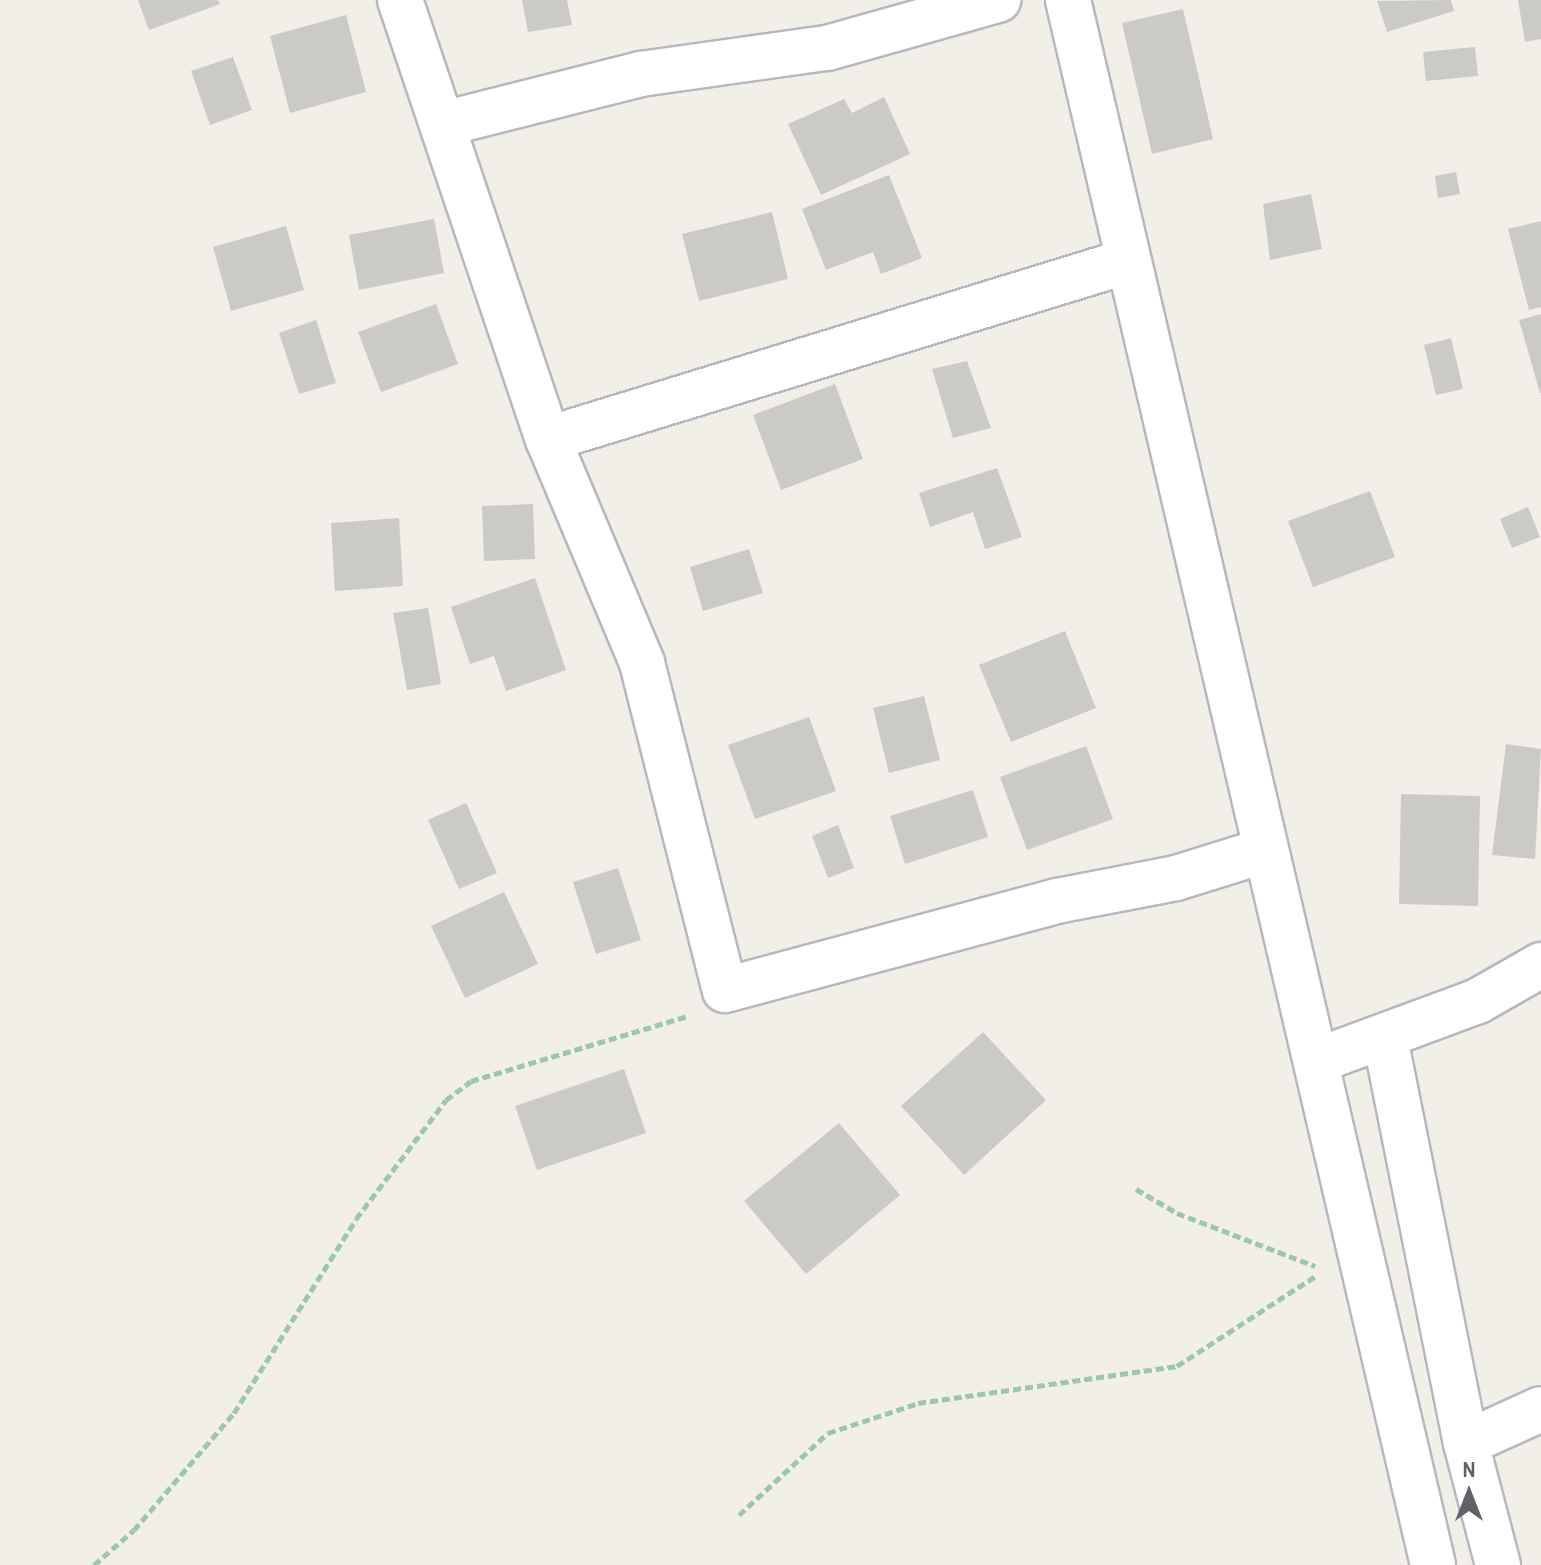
<!DOCTYPE html>
<style>
body{margin:0}
#map{position:relative;width:1541px;height:1565px;overflow:hidden;background:#f1efe8;font-family:"Archivo Narrow",sans-serif}
div>[style]{position:absolute}
.building>*{inset:0;background:#cccac5}
.path>*{height:5px;margin-top:-2.5px;transform-origin:0;background:repeating-linear-gradient(90deg,#9cc7a9 0 8px,transparent 0 12px)}
.roads{filter:drop-shadow(2px 0 #b5b8bc) drop-shadow(-2px 0 #b5b8bc) drop-shadow(0 2px #b5b8bc) drop-shadow(0 -2px #b5b8bc)}
.street>*{height:44px;margin:-22px;padding:0 22px;transform-origin:22px;border-radius:22px;background:#fff}
span{translate:-50% -50%;white-space:nowrap;text-align:center;line-height:1.15;-webkit-text-stroke:7px #fff;paint-order:stroke}
.north{position:absolute;left:1429px;top:1453px;width:80px;height:80px;-webkit-text-stroke:6px #fff;paint-order:stroke;rotate:0deg;font-size:22px;font-weight:700;line-height:32px;text-align:center;color:#5f6368}
.north::after{content:'';display:block;margin:auto;width:28px;height:36px;background:#5f6368;clip-path:polygon(50% 0,100% 100%,50% 72%,0 100%)}
</style>
<div id="map">
<div class="building">
<div style="clip-path:polygon(138px 0,218px 0,220px 4px,149px 30px)"></div>
<div style="clip-path:polygon(522px 0,567px 0,572px 25px,528px 32px)"></div>
<div style="clip-path:polygon(1451px 0,1454px 11px,1387px 32px,1377px 1px)"></div>
<div style="clip-path:polygon(1518px 0,1541px 0,1541px 39px,1525px 42px)"></div>
<div style="clip-path:polygon(1183px 9px,1213px 139px,1152px 154px,1122px 23px)"></div>
<div style="clip-path:polygon(346px 15px,366px 92px,290px 113px,270px 36px)"></div>
<div style="clip-path:polygon(1475px 47px,1478px 76px,1426px 81px,1423px 52px)"></div>
<div style="clip-path:polygon(233px 57px,252px 110px,210px 125px,191px 71px)"></div>
<div style="clip-path:polygon(884px 97px,910px 154px,821px 195px,788px 124px,844px 99px,852px 113px)"></div>
<div style="clip-path:polygon(1456px 172px,1460px 194px,1438px 198px,1435px 176px)"></div>
<div style="clip-path:polygon(889px 175px,922px 258px,881px 274px,873px 252px,826px 270px,802px 209px)"></div>
<div style="clip-path:polygon(1311px 194px,1322px 249px,1270px 260px,1263px 204px)"></div>
<div style="clip-path:polygon(772px 212px,788px 279px,699px 301px,682px 234px)"></div>
<div style="clip-path:polygon(434px 219px,444px 273px,359px 290px,349px 235px)"></div>
<div style="clip-path:polygon(1541px 221px,1541px 307px,1529px 310px,1508px 229px)"></div>
<div style="clip-path:polygon(286px 226px,304px 290px,231px 311px,213px 247px)"></div>
<div style="clip-path:polygon(436px 304px,458px 364px,381px 392px,358px 332px)"></div>
<div style="clip-path:polygon(1541px 314px,1541px 393px,1540px 393px,1519px 320px)"></div>
<div style="clip-path:polygon(316px 320px,336px 383px,299px 394px,279px 333px)"></div>
<div style="clip-path:polygon(1451px 338px,1463px 389px,1436px 395px,1424px 345px)"></div>
<div style="clip-path:polygon(967px 361px,991px 428px,953px 438px,932px 369px)"></div>
<div style="clip-path:polygon(835px 384px,863px 459px,781px 490px,753px 415px)"></div>
<div style="clip-path:polygon(997px 468px,1022px 537px,985px 549px,973px 512px,930px 527px,919px 493px)"></div>
<div style="clip-path:polygon(1370px 491px,1395px 557px,1313px 587px,1288px 521px)"></div>
<div style="clip-path:polygon(533px 504px,535px 559px,484px 561px,482px 506px)"></div>
<div style="clip-path:polygon(1528px 507px,1540px 537px,1512px 548px,1500px 519px)"></div>
<div style="clip-path:polygon(399px 518px,403px 586px,335px 591px,331px 523px)"></div>
<div style="clip-path:polygon(749px 549px,763px 593px,703px 611px,690px 567px)"></div>
<div style="clip-path:polygon(535px 578px,566px 670px,506px 691px,494px 656px,470px 664px,451px 607px)"></div>
<div style="clip-path:polygon(428px 608px,441px 684px,407px 690px,393px 613px)"></div>
<div style="clip-path:polygon(1065px 631px,1096px 708px,1011px 742px,979px 665px)"></div>
<div style="clip-path:polygon(924px 696px,940px 760px,889px 773px,873px 708px)"></div>
<div style="clip-path:polygon(809px 717px,836px 791px,755px 819px,728px 745px)"></div>
<div style="clip-path:polygon(1506px 744px,1541px 749px,1535px 859px,1492px 855px)"></div>
<div style="clip-path:polygon(1086px 746px,1113px 819px,1027px 850px,1000px 777px)"></div>
<div style="clip-path:polygon(973px 790px,988px 837px,905px 864px,890px 816px)"></div>
<div style="clip-path:polygon(1401px 794px,1480px 796px,1478px 906px,1399px 904px)"></div>
<div style="clip-path:polygon(466px 803px,497px 873px,459px 889px,428px 820px)"></div>
<div style="clip-path:polygon(838px 825px,854px 868px,828px 878px,812px 836px)"></div>
<div style="clip-path:polygon(618px 868px,641px 940px,596px 954px,573px 882px)"></div>
<div style="clip-path:polygon(504px 892px,538px 964px,465px 998px,431px 926px)"></div>
<div style="clip-path:polygon(983px 1032px,1046px 1100px,964px 1175px,901px 1106px)"></div>
<div style="clip-path:polygon(624px 1069px,646px 1133px,537px 1170px,515px 1106px)"></div>
<div style="clip-path:polygon(839px 1123px,900px 1195px,806px 1274px,744px 1201px)"></div>
</div>
<div class="path">
<div style="left:1136px;top:1189px;width:48px;rotate:30.3deg"></div>
<div style="left:1177px;top:1213px;width:148px;rotate:21deg"></div>
<div style="left:739px;top:1515px;width:121px;rotate:-42.7deg"></div>
<div style="left:828px;top:1433px;width:95px;rotate:-18.4deg"></div>
<div style="left:918px;top:1403px;width:262px;rotate:-8.1deg"></div>
<div style="left:1177px;top:1366px;width:167px;rotate:-33deg"></div>
<div style="left:94px;top:1565px;width:53px;rotate:-41.2deg"></div>
<div style="left:134px;top:1530px;width:154px;rotate:-49.5deg"></div>
<div style="left:234px;top:1413px;width:229px;rotate:-57.8deg"></div>
<div style="left:356px;top:1219px;width:149px;rotate:-52.9deg"></div>
<div style="left:446px;top:1100px;width:31px;rotate:-37deg"></div>
<div style="left:471px;top:1081px;width:227px;rotate:-16.7deg"></div>
</div>
<div class="roads">
<div class="street">
<div style="left:400px;top:0;width:463px;rotate:71.4deg"></div>
<div style="left:548px;top:439px;width:243px;rotate:67.2deg"></div>
<div style="left:642px;top:663px;width:337px;rotate:75.8deg"></div>
<div style="left:725px;top:990px;width:344px;rotate:-15deg"></div>
<div style="left:1057px;top:901px;width:121px;rotate:-10.9deg"></div>
<div style="left:1176px;top:878px;width:91px;rotate:-17.2deg"></div>
<div style="left:1068px;top:0;width:1607px;rotate:76.87deg"></div>
<div style="left:443px;top:124px;width:204px;rotate:-14.2deg"></div>
<div style="left:641px;top:74px;width:188px;rotate:-8deg"></div>
<div style="left:827px;top:48px;width:178px;rotate:-15.7deg"></div>
<div style="left:548px;top:439px;width:607px;rotate:-17.06deg"></div>
<div style="left:1385px;top:1038px;width:413px;rotate:78.7deg"></div>
<div style="left:1316px;top:1061px;width:173px;rotate:-20.3deg"></div>
<div style="left:1478px;top:1001px;width:73px;rotate:-29.7deg"></div>
<div style="left:1498px;top:1565px;width:126px;rotate:-104.7deg"></div>
<div style="left:1466px;top:1443px;width:82px;rotate:-24.4deg"></div>
</div>
</div>
<div class="north">N</div>
</div>
